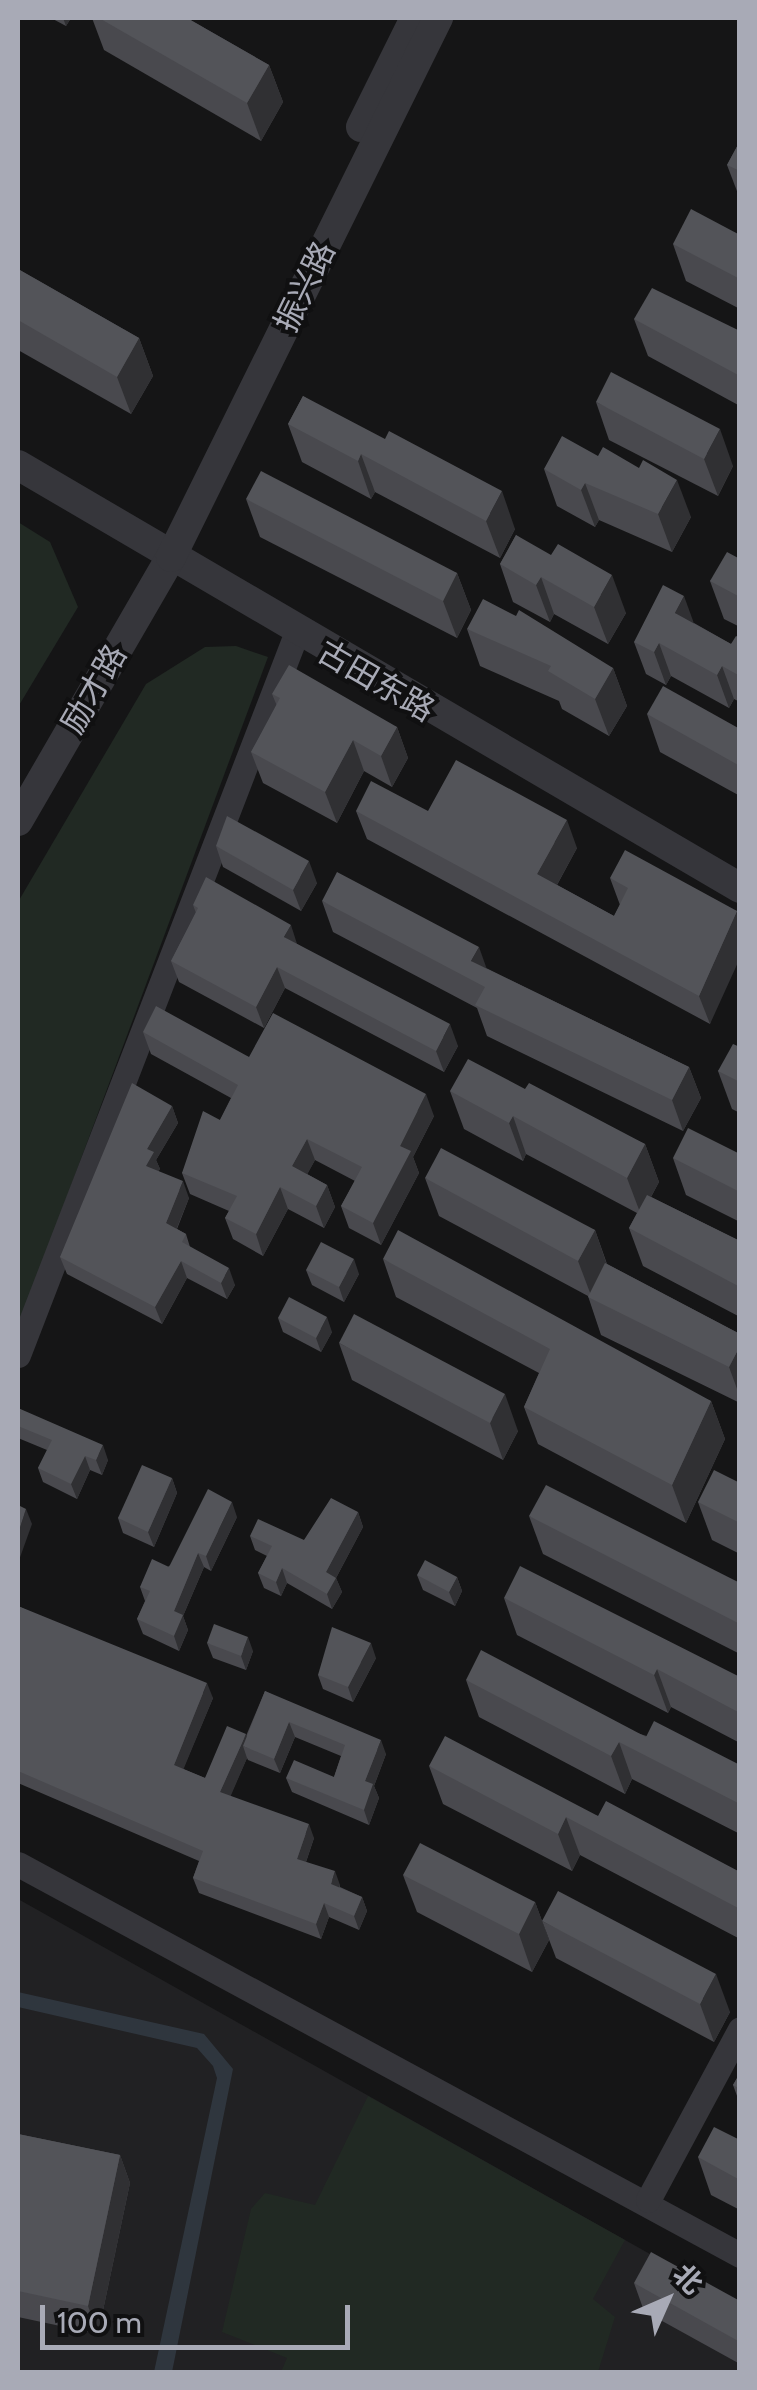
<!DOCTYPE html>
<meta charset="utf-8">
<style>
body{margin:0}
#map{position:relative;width:757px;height:2390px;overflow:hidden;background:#151516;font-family:Cabin,"Noto Sans SC",sans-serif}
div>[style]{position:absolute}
.built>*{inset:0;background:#212123}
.green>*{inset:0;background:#212923}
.water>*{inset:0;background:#2f363e}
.minor>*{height:25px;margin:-12.5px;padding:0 12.5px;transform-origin:12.5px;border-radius:12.5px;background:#36363b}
.tertiary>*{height:30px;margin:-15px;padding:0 15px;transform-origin:15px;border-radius:15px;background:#36363b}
.wall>*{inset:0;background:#49494e}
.shaded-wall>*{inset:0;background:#303033}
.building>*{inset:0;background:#535459}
span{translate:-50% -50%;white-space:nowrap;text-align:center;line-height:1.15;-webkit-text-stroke:8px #101011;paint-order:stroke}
.street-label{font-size:32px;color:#a8aab6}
.frame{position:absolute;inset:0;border:20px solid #a8aab6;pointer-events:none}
.north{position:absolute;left:617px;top:2250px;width:100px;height:100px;-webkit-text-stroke:8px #101011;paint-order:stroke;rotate:45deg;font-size:28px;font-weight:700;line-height:40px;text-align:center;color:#a8aab6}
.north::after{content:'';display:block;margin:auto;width:35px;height:45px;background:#a8aab6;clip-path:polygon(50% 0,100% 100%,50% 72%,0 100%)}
.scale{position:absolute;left:40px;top:2305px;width:310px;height:45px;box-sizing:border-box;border:5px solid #a8aab6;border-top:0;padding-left:12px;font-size:30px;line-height:35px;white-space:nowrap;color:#a8aab6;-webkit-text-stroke:8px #101011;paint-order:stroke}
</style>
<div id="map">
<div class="built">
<div style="clip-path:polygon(18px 1899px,739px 2304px,739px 2372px,18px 2372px)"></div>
</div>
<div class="green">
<div style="clip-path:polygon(18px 522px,50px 542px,78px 607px,18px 707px)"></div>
<div style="clip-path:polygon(236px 646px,268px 657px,18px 1328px,18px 902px,146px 684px,205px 647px)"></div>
<div style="clip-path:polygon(368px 2096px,625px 2240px,593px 2299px,615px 2317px,598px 2372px,281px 2372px,287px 2358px,222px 2332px,251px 2209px,265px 2193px,315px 2205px)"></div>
</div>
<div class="water">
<div style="clip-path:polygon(18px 1992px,204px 2034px,233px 2069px,172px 2372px,154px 2372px,217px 2078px,213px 2066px,197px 2048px,18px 2007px)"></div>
</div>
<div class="minor">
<div style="left:18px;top:1355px;width:773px;rotate:-68.91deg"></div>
<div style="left:18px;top:1864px;width:821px;rotate:28.44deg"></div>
<div style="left:648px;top:2200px;width:194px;rotate:-61.7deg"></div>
</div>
<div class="tertiary">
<div style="left:361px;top:127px;width:122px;rotate:-63.6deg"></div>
<div style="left:18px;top:465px;width:837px;rotate:30.36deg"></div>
<div style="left:18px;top:821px;width:305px;rotate:-59.9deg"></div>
<div style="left:171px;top:557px;width:602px;rotate:-63.65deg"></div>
</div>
<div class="wall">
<div style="clip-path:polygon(51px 18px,71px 18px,66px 26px)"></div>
<div style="clip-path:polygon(92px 18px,187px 18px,269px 65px,283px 102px,261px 141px,104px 50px)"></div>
<div style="clip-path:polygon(740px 141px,740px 199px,727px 165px)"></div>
<div style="clip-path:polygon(740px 235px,740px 309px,686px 281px,673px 244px)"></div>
<div style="clip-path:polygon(18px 269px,139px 338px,153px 376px,131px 414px,18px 350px)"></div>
<div style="clip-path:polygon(634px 319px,740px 331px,740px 406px,648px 356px)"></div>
<div style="clip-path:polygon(303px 396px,515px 529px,500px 558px,375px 492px,371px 499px,302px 462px,288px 424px)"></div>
<div style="clip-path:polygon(596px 402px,733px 466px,718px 496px,609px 440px)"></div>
<div style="clip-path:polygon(544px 469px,691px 517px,672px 552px,599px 520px,595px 527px,557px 506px)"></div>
<div style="clip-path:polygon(246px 499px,457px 573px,471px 610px,457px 638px,260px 537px)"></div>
<div style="clip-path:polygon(516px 535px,626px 613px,608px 644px,554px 614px,550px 622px,513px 602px,500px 564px)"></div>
<div style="clip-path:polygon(740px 559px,740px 627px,724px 619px,710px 581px)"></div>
<div style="clip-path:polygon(694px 623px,731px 644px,740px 638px,740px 702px,734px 699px,729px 708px,671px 676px,666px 685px,646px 674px,634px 642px)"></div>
<div style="clip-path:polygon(467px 629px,613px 668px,627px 706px,609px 736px,562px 709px,559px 701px,480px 666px)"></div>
<div style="clip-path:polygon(272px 694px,397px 727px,408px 758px,392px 787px,364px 771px,337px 823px,263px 783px,251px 752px,277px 706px)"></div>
<div style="clip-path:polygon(647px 714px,740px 729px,740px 796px,660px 752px)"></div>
<div style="clip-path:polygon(356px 811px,428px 811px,577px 848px,557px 885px,614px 916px,620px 905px,610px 878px,737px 911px,710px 1024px,367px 839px)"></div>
<div style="clip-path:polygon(216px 846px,317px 883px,301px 911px,223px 867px)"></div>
<div style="clip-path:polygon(322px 901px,486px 968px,689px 1067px,701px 1098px,683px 1131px,487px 1036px,477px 1008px,333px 932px)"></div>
<div style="clip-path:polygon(193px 905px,297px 944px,458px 1046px,444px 1072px,285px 988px,264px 1028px,179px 982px,171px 961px,196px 913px)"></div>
<div style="clip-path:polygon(143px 1032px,249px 1057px,434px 1116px,413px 1157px,419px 1173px,381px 1245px,349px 1228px,341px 1206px,355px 1181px,315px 1160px,307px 1174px,327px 1185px,335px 1207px,324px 1228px,288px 1209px,263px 1256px,233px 1239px,225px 1218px,229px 1211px,190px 1194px,182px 1173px,220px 1120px,231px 1098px,151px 1054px)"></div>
<div style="clip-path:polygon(740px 1047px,740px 1113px,732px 1109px,718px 1071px)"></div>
<div style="clip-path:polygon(525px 1089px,645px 1144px,659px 1182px,651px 1197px,740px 1241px,740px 1317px,643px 1266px,629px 1228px,637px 1213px,526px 1154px,523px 1161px,464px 1129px,450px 1091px)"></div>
<div style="clip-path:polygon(172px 1106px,178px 1123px,156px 1160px,160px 1169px,158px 1171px,189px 1198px,177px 1229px,186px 1234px,190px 1247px,235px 1285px,227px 1299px,187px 1278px,162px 1324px,67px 1274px,60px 1257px)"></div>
<div style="clip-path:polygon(740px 1154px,740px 1222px,686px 1195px,673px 1158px)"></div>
<div style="clip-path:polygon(425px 1178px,595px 1230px,607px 1264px,740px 1334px,740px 1403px,601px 1335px,588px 1296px,439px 1216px)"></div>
<div style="clip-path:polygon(383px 1259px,711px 1401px,725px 1439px,686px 1523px,538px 1444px,524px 1407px,539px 1373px,396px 1297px)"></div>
<div style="clip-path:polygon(306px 1270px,359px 1274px,344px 1302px,312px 1285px)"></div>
<div style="clip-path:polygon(278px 1318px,332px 1332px,321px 1352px,283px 1332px)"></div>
<div style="clip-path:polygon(339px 1343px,518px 1431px,503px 1460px,352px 1380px)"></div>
<div style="clip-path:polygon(18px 1408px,108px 1460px,102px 1475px,90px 1470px,77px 1499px,43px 1482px,38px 1468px,47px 1450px,18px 1438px)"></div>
<div style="clip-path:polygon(172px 1478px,177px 1493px,154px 1547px,123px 1533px,118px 1518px)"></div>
<div style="clip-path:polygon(740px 1483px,740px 1554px,712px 1540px,698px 1502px)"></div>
<div style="clip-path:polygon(358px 1512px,363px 1527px,336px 1578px,342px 1592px,332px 1609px,287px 1583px,281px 1596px,264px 1588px,258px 1573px,267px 1556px,255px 1550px,250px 1536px,304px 1540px)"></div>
<div style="clip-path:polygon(529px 1516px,740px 1583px,740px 1654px,543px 1554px)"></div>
<div style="clip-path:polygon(237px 1517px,211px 1571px,204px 1567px,183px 1616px,188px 1630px,179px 1651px,143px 1634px,137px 1619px,145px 1601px,140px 1587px)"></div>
<div style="clip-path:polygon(417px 1575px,457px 1577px,462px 1591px,455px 1606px,423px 1590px)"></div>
<div style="clip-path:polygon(504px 1598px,740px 1677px,740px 1743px,671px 1707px,668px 1713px,517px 1635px)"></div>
<div style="clip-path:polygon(18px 1606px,213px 1698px,183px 1769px,205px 1778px,246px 1736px,265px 1691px,386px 1754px,374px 1786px,379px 1798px,369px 1825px,292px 1792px,286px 1778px,334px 1777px,341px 1756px,295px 1737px,280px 1773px,248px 1760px,247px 1758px,230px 1796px,314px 1838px,306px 1862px,340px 1885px,340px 1887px,362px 1897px,367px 1911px,359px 1930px,329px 1917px,321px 1939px,199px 1893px,193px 1878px,199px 1861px,18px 1783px)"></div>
<div style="clip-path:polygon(207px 1643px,253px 1651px,246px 1670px,213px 1658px)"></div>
<div style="clip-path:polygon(376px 1658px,353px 1702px,323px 1689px,318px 1675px)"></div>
<div style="clip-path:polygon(466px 1680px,740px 1765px,740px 1834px,632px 1779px,625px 1794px,479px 1717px)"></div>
<div style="clip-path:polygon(429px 1766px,598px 1816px,740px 1872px,740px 1939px,580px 1855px,572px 1871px,443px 1804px)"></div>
<div style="clip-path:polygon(403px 1875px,535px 1902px,549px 1940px,532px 1972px,417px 1912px)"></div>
<div style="clip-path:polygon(542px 1921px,730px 2012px,714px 2042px,556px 1958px)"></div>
<div style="clip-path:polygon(740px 2073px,740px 2104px,733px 2085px)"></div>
<div style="clip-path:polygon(18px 2134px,120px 2155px,130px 2183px,98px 2334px,18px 2317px)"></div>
<div style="clip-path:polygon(740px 2140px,740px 2210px,711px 2195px,698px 2157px)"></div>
<div style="clip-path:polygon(634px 2283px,740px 2301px,740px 2364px,644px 2311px)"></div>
</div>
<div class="shaded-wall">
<div style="clip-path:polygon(63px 18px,71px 18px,66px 26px)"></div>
<div style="clip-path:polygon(269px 65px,283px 102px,261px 141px,247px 103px)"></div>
<div style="clip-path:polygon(139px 338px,153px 376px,131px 414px,117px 377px)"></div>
<div style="clip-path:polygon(720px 429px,733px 466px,718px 496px,704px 459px)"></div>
<div style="clip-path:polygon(361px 454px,375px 492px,371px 499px,358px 461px)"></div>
<div style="clip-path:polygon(677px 480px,691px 517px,672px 552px,658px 514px)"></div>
<div style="clip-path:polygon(585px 483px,599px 520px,595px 527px,581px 490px)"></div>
<div style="clip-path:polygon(502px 491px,515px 529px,500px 558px,486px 521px)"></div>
<div style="clip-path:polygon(457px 573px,471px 610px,457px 638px,443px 601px)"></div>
<div style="clip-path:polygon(612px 575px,626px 613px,608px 644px,594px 607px)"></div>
<div style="clip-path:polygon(541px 577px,554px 614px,550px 622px,536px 585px)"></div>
<div style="clip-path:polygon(684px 596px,696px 629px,675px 613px)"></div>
<div style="clip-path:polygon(659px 643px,671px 676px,666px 685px,654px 652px)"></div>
<div style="clip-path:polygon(722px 666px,734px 699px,729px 708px,717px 675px)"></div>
<div style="clip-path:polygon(613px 668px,627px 706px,609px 736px,595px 699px)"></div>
<div style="clip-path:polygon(397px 727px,408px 758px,392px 787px,381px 756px)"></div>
<div style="clip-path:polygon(353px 740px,364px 771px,337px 823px,325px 792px)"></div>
<div style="clip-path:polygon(567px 820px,577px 848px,547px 903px,537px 874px)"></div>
<div style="clip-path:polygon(309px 861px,317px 883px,301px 911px,293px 890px)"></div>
<div style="clip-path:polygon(737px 911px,740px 917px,740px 958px,710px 1024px,699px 996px)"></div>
<div style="clip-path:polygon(291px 925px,298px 947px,284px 937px)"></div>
<div style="clip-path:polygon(479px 947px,490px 978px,471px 961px)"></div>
<div style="clip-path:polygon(277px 967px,285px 988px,264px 1028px,256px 1007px)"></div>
<div style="clip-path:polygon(450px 1024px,458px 1046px,444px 1072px,436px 1051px)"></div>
<div style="clip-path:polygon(689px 1067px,701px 1098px,683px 1131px,672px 1100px)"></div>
<div style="clip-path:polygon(426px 1094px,434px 1116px,413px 1157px,419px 1173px,381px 1245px,373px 1223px,400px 1146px)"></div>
<div style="clip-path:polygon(172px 1106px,178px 1123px,156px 1160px,160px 1169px,152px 1183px,146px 1166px,147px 1149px)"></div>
<div style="clip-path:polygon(513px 1116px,526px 1154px,523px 1161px,509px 1123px)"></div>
<div style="clip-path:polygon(307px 1139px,315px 1160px,300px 1188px,292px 1166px)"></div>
<div style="clip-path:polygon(645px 1144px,659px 1182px,641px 1215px,627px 1178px)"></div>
<div style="clip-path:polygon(183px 1181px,189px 1198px,172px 1240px,166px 1223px)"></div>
<div style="clip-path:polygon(327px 1185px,335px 1207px,324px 1228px,316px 1206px)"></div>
<div style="clip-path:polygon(280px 1187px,288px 1209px,263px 1256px,256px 1234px)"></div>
<div style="clip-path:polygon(595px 1230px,608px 1268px,592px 1298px,578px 1261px)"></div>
<div style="clip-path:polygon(354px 1259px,359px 1274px,344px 1302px,339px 1287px)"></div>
<div style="clip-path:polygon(181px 1261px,187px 1278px,162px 1324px,155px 1307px)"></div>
<div style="clip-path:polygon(229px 1268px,235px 1285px,227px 1299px,221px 1283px)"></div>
<div style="clip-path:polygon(327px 1317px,332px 1332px,321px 1352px,316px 1338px)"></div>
<div style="clip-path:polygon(740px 1346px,740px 1397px,729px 1367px)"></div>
<div style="clip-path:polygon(505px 1394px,518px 1431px,503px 1460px,490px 1423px)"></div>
<div style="clip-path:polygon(711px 1401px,725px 1439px,686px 1523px,672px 1485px)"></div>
<div style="clip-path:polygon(103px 1445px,108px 1460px,102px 1475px,96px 1460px)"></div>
<div style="clip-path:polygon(85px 1456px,90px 1470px,77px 1499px,71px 1484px)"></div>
<div style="clip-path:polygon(172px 1478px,177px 1493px,154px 1547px,148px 1532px)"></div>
<div style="clip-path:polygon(232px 1502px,237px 1517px,211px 1571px,206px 1556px)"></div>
<div style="clip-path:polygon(26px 1509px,32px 1524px,18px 1563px,18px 1534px)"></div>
<div style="clip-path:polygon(358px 1512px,363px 1527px,336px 1578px,342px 1592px,332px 1609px,327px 1594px,326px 1572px)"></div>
<div style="clip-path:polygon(198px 1553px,204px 1567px,183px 1616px,188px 1630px,179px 1651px,174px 1636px,174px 1611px)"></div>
<div style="clip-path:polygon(282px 1568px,287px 1583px,281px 1596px,276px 1582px)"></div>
<div style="clip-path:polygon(457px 1577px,462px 1591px,455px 1606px,449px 1592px)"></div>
<div style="clip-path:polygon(248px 1637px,253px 1651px,246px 1670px,241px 1656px)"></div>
<div style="clip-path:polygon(371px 1643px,376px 1658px,353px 1702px,348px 1687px)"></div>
<div style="clip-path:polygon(657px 1669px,671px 1707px,668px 1713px,654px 1675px)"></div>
<div style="clip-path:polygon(207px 1683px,213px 1698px,179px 1780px,174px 1765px)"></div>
<div style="clip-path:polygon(289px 1722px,295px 1737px,280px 1773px,274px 1759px)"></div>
<div style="clip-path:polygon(246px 1734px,251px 1749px,243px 1746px,247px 1758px,226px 1807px,220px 1792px)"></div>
<div style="clip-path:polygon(381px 1740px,386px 1754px,374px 1786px,379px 1798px,369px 1825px,364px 1810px,365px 1781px)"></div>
<div style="clip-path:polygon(619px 1742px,632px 1779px,625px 1794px,611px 1756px)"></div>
<div style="clip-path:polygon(566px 1817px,580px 1855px,572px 1871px,558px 1834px)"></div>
<div style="clip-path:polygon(309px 1824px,314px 1838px,302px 1874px,297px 1859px)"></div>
<div style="clip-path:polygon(335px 1871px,340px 1885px,336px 1899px,331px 1884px)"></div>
<div style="clip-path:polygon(362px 1897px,367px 1911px,359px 1930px,354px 1916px)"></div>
<div style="clip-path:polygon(535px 1902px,549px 1940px,532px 1972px,519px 1934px)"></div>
<div style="clip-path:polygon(324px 1903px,329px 1917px,321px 1939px,316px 1924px)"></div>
<div style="clip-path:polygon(716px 1974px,730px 2012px,714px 2042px,700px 2004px)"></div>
<div style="clip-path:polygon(120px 2155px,130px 2183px,98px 2334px,88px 2306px)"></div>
</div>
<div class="building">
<div style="clip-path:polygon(99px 18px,187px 18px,269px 65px,247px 103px)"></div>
<div style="clip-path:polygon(740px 141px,740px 171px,727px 165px)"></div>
<div style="clip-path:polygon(691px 209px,740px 235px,740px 279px,673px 244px)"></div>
<div style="clip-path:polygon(18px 269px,139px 338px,117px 377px,18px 320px)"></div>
<div style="clip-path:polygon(652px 288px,740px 331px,740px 376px,634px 319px)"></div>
<div style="clip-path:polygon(611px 372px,720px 429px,704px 459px,596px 402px)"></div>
<div style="clip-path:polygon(303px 396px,385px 439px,389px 431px,502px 491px,486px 521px,361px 454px,358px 461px,288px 424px)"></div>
<div style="clip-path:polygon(562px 436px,598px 456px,603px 447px,639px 468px,643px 460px,677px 480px,658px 514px,585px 483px,581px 490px,544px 469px)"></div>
<div style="clip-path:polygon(261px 471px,457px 573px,443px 601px,246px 499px)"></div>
<div style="clip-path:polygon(516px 535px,551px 555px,558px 544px,612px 575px,594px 607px,541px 577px,536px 585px,500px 564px)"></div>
<div style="clip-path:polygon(727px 552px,740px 559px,740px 597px,710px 581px)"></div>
<div style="clip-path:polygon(663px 585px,684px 596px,675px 613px,731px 644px,736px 636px,740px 638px,740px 676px,722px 666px,717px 675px,659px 643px,654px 652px,634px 642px)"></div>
<div style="clip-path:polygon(483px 599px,516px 616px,519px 610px,613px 668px,595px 699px,548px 671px,551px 666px,467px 629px)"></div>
<div style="clip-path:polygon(289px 665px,397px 727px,381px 756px,353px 740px,325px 792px,251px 752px,280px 698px,272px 694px)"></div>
<div style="clip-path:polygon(663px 686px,740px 729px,740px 766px,647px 714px)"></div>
<div style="clip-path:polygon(456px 760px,567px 820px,537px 874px,614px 916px,628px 888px,610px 878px,625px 850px,737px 911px,699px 996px,356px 811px,371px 781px,428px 811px)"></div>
<div style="clip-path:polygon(227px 816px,309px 861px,293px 890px,216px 846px)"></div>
<div style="clip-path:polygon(337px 872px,479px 947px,471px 961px,689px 1067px,672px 1100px,475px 1005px,485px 987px,322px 901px)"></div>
<div style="clip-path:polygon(206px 877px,291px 925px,284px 937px,450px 1024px,436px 1051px,277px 967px,256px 1007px,171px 961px,198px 908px,193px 905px)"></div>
<div style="clip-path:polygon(156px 1006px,249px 1057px,273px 1013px,426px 1094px,400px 1146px,411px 1151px,373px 1223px,341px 1206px,362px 1167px,307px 1139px,292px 1166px,327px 1185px,316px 1206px,280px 1187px,256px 1234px,225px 1218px,237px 1196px,182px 1173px,203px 1111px,220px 1120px,238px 1085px,143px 1032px)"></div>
<div style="clip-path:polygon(733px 1044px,740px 1047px,740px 1082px,718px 1071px)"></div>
<div style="clip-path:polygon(468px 1059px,525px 1089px,529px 1083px,645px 1144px,627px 1178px,513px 1116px,509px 1123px,450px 1091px)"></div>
<div style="clip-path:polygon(132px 1083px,172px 1106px,147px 1149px,154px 1152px,146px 1166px,183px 1181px,166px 1223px,186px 1234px,182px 1242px,229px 1268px,221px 1283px,181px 1261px,155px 1307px,60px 1257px)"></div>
<div style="clip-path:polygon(688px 1128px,740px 1154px,740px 1192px,673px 1158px)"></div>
<div style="clip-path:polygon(441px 1148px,595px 1230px,578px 1261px,425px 1178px)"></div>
<div style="clip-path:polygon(647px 1195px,740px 1241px,740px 1287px,629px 1228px)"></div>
<div style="clip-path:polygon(398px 1230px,711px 1401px,672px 1485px,524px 1407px,550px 1349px,383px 1259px)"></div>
<div style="clip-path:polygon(321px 1242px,354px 1259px,339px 1287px,306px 1270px)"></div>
<div style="clip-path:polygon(605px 1263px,740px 1334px,740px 1346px,729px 1367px,588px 1297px)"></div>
<div style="clip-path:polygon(289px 1297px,327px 1317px,316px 1338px,278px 1318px)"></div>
<div style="clip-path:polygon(354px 1314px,505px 1394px,490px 1423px,339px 1343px)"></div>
<div style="clip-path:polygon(18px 1408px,103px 1445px,96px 1460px,85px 1456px,71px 1484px,38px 1468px,52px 1440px,18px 1426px)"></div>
<div style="clip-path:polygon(142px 1465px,172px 1478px,148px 1532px,118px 1518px)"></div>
<div style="clip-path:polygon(714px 1470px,740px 1483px,740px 1523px,698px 1502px)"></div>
<div style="clip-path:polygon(546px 1485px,740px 1583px,740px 1624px,529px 1516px)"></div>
<div style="clip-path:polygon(208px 1489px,232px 1502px,206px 1556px,198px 1553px,174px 1611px,183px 1615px,174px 1636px,137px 1619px,150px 1591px,140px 1587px,152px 1559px,169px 1567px)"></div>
<div style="clip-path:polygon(331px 1498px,358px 1512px,326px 1572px,336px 1578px,327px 1594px,282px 1568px,276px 1582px,258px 1573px,272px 1546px,250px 1536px,258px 1519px,304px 1540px)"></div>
<div style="clip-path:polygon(18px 1505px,26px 1509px,18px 1534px)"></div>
<div style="clip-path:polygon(425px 1560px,457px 1577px,449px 1592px,417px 1575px)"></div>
<div style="clip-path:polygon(520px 1566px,740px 1677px,740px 1713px,657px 1669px,654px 1675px,504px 1598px)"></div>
<div style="clip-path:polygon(18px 1606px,207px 1683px,174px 1765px,205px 1778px,227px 1726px,246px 1734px,220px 1792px,309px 1824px,297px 1859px,335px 1871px,331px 1884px,362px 1897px,354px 1916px,324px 1903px,316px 1924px,193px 1878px,203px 1851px,18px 1771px)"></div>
<div style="clip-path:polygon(214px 1624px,248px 1637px,241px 1656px,207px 1643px)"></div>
<div style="clip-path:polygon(332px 1627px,371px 1643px,348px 1687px,318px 1675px)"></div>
<div style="clip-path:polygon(481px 1650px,646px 1737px,654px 1721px,740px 1765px,740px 1804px,619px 1742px,611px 1756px,466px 1680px)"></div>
<div style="clip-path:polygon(265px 1691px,381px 1740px,365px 1781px,373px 1784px,364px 1810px,286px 1778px,294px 1760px,334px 1777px,345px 1745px,289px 1722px,274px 1759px,243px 1746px)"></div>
<div style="clip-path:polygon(445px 1736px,598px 1816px,606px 1801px,740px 1872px,740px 1909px,566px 1817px,558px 1834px,429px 1766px)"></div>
<div style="clip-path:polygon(420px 1843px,535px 1902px,519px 1934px,403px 1875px)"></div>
<div style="clip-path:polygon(558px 1891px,716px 1974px,700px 2004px,542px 1921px)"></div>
<div style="clip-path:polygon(740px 2073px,740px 2089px,733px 2085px)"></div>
<div style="clip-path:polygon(714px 2127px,740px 2140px,740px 2180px,698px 2157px)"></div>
<div style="clip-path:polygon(18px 2134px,120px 2155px,88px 2306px,18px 2291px)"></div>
<div style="clip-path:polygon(651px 2252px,740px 2301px,740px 2342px,634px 2283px)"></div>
</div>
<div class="street-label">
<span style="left:305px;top:287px;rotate:-64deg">振兴路</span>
<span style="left:376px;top:681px;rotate:30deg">古田东路</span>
<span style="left:94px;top:689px;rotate:-60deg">励才路</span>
</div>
<div class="frame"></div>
<div class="north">北</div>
<div class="scale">100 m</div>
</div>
